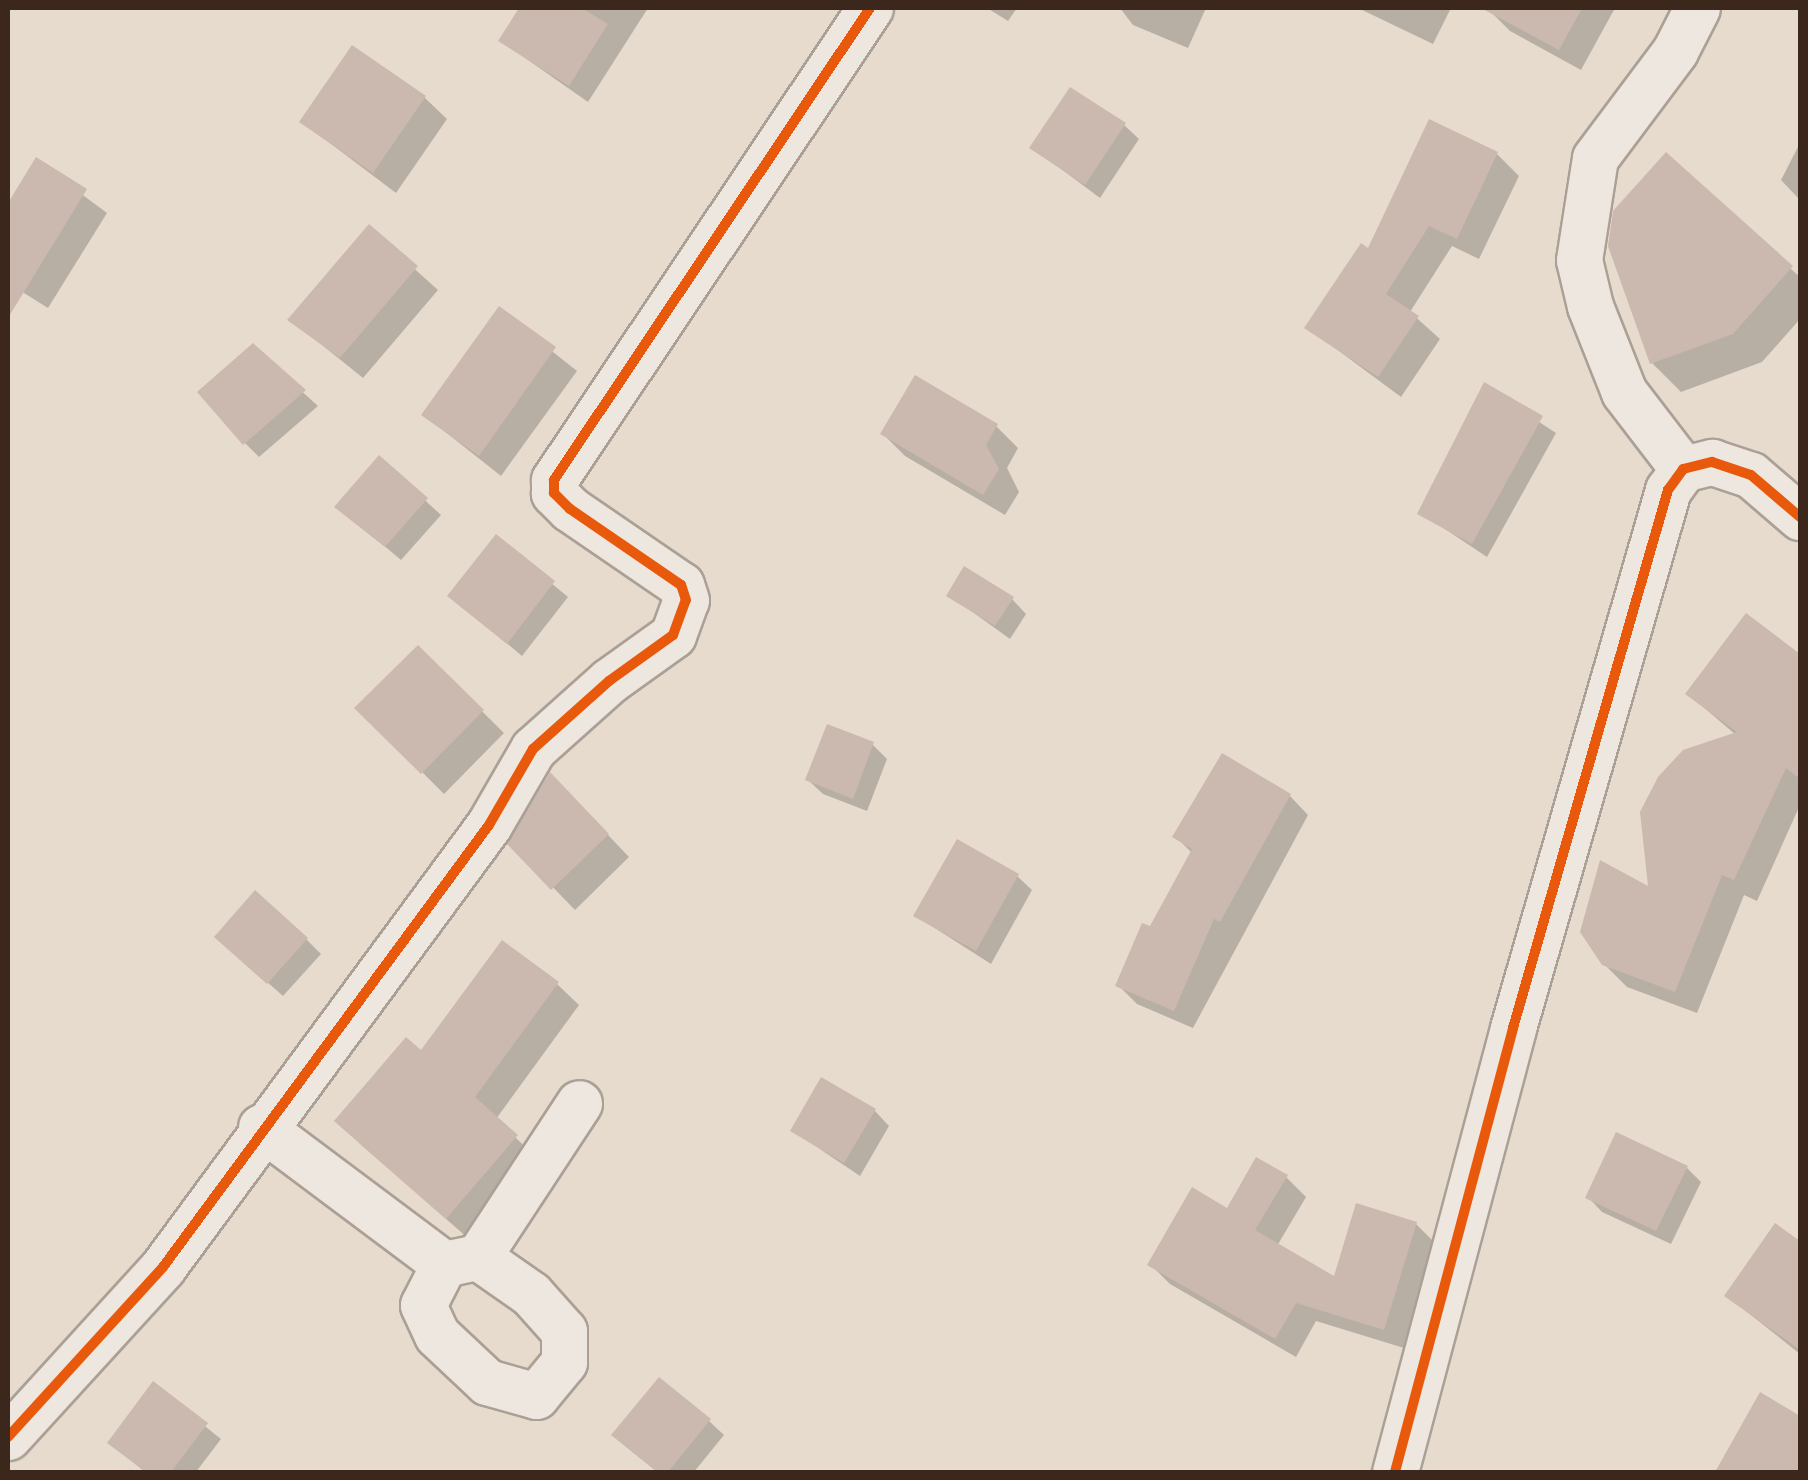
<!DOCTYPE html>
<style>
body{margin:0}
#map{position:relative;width:1808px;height:1480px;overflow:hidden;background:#e7dbcd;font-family:"Noto Serif",serif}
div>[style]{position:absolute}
.shadow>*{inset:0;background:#0003}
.building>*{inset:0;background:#cbb8ae}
.roads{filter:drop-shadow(2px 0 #aca096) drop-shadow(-2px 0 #aca096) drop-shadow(0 2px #aca096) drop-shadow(0 -2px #aca096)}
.minor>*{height:45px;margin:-22.5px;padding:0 22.5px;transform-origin:22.5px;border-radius:22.5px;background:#eee7df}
.cycleway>*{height:10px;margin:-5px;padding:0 5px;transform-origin:5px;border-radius:5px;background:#e8590c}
span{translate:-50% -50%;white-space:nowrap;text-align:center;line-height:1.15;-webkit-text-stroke:9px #f8e7d3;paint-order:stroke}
.frame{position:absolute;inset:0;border:10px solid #3c271d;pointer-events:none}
</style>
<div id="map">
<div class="shadow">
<div style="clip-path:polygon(521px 8px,648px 8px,588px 102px,501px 41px)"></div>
<div style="clip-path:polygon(987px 8px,1017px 8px,1008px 21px)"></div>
<div style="clip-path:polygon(1120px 8px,1206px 8px,1188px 48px,1133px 25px)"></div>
<div style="clip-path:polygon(1358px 8px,1451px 8px,1433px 44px)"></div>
<div style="clip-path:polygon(1615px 8px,1581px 70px,1510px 31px,1488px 9px)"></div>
<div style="clip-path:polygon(425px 98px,447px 119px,396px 193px,302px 122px)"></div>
<div style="clip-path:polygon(1124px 125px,1139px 139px,1100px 198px,1033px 148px)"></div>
<div style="clip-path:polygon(1800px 143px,1800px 200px,1781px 180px)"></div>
<div style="clip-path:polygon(1497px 154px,1519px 176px,1479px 259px,1452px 246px,1410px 312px,1440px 339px,1401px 397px,1308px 328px,1369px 252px)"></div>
<div style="clip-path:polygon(1666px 156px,1800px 277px,1800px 319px,1762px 362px,1681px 392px,1652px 363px)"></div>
<div style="clip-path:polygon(37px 161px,107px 213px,48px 308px,8px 283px,8px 208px)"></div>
<div style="clip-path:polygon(369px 228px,438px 290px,363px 378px,291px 320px)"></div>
<div style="clip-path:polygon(499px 309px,577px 371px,501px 476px,424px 415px)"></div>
<div style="clip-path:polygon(253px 347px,318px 406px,259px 457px,245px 443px)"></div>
<div style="clip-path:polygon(1484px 386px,1556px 433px,1487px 557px,1421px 513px)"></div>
<div style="clip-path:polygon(996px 426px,1018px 448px,1007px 468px,1019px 492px,1005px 515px,905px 456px,883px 434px)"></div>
<div style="clip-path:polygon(379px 458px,441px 515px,401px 560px,337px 506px)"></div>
<div style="clip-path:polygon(497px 538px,568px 597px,522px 656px,450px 596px)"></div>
<div style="clip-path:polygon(949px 595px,1012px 599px,1026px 614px,1010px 639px)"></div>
<div style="clip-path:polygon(418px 648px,504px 733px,444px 794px,358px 708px)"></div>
<div style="clip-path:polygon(1800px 652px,1800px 805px,1757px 901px,1744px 895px,1697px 1013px,1627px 987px,1604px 964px,1736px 735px,1688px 694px)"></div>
<div style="clip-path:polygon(872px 744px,887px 759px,867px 811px,823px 794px,808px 780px)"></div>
<div style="clip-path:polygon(1290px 796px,1308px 815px,1193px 1028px,1137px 1004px,1118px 985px,1193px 854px,1176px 837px)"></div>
<div style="clip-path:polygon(572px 797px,629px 857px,575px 910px,511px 844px)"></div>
<div style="clip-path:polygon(1017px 876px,1032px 890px,991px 964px,916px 916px)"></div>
<div style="clip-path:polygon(306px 939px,321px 954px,283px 996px,232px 951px)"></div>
<div style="clip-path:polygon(557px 984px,579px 1005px,496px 1119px,538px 1159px,469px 1239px,359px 1143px,421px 1054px)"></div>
<div style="clip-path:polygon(875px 1111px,889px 1126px,860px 1176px,793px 1131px)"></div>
<div style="clip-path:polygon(1687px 1168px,1701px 1182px,1671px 1244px,1602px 1212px,1588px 1197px)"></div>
<div style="clip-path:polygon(1286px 1177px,1306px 1197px,1277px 1246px,1335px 1279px,1416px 1224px,1436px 1244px,1404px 1348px,1316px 1321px,1296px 1357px,1170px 1284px,1150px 1264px)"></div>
<div style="clip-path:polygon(1776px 1226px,1800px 1244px,1800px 1354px,1727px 1296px)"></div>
<div style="clip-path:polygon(153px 1385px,221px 1439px,196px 1472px,145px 1472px,110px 1443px)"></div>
<div style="clip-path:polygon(1761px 1396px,1800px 1418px,1800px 1472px,1718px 1472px)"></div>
<div style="clip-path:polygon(709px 1421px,724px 1435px,694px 1472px,658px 1472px,629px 1449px)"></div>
</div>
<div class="building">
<div style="clip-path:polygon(519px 8px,582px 8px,608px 24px,569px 86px,498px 41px)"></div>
<div style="clip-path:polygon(1481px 8px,1582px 8px,1559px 50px)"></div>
<div style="clip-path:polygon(352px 45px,426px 96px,373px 173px,299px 122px)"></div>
<div style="clip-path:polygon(1070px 87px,1126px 123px,1085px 185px,1029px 148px)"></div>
<div style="clip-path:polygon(1429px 119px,1498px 152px,1457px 239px,1429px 226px,1386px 294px,1419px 316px,1378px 377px,1304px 328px,1361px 243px,1368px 248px)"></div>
<div style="clip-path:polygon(1666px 152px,1793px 266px,1733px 334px,1650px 364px,1608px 246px,1613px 211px)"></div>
<div style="clip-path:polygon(36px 157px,87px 189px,8px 318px,8px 203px)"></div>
<div style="clip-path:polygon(369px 224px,418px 266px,340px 358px,287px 320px)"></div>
<div style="clip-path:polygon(499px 306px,556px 347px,479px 456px,421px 415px)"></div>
<div style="clip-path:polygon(253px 343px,306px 390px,243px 445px,197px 392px)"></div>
<div style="clip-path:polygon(915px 375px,998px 424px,986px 445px,999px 469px,983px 495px,880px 434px)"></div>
<div style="clip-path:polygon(1484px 382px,1543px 416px,1472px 544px,1417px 514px)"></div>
<div style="clip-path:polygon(379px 455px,428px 498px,385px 547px,334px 507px)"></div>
<div style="clip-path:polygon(496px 534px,555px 581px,507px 644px,447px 596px)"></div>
<div style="clip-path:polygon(964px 566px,1014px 597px,995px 626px,946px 596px)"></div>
<div style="clip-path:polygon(1746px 613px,1800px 654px,1800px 779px,1786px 768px,1734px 880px,1722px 875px,1675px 992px,1602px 965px,1580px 932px,1600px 860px,1648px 886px,1640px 812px,1658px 777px,1683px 750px,1737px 732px,1685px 694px)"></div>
<div style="clip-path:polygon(418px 645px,484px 710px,421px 774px,354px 708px)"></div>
<div style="clip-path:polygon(827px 724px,874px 742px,853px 799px,805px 780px)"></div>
<div style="clip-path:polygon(1222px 753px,1291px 794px,1220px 922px,1214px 919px,1174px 1011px,1115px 986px,1142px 923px,1150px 926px,1192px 849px,1172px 837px)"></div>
<div style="clip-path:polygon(550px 772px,609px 834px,551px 890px,507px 844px)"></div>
<div style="clip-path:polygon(957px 839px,1019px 874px,976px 951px,913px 916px)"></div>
<div style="clip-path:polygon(255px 890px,308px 938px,267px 984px,214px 937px)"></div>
<div style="clip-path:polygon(502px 940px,559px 982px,475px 1097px,518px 1135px,446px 1219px,334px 1121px,406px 1037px,421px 1050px)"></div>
<div style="clip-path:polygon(821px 1077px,876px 1109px,844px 1163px,790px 1131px)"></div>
<div style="clip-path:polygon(1616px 1132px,1688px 1166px,1656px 1231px,1585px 1198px)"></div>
<div style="clip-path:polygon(1256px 1157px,1288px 1175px,1255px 1230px,1334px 1276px,1356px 1203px,1417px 1222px,1384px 1330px,1296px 1303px,1275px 1339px,1147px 1265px,1192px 1187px,1227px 1208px)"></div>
<div style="clip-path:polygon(1775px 1223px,1800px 1241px,1800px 1350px,1724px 1296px)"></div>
<div style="clip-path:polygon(659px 1377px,711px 1419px,668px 1472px,657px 1472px,611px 1435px)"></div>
<div style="clip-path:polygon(153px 1381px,208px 1423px,171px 1472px,146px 1472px,107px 1443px)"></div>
<div style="clip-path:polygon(1760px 1392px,1800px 1416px,1800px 1472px,1715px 1472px)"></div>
</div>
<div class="roads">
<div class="minor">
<div style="left:1683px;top:469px;width:97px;rotate:-127.5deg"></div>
<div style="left:1624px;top:392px;width:92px;rotate:-111.6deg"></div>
<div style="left:1590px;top:306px;width:47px;rotate:-103.4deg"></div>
<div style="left:1579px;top:260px;width:103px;rotate:-81.1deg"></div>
<div style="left:1595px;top:158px;width:134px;rotate:-53.2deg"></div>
<div style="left:1675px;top:51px;width:48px;rotate:-62.9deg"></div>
<div style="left:261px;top:1127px;width:229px;rotate:36.8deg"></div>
<div style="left:444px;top:1264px;width:35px;rotate:-12deg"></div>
<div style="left:478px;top:1257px;width:184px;rotate:-56.7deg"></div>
<div style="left:444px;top:1264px;width:46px;rotate:117.1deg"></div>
<div style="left:423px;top:1305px;width:33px;rotate:65deg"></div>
<div style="left:437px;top:1335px;width:69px;rotate:43.2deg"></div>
<div style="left:487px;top:1382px;width:51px;rotate:15.9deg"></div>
<div style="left:536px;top:1396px;width:44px;rotate:-50.5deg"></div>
<div style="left:564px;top:1362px;width:31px;rotate:-90deg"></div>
<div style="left:564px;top:1331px;width:50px;rotate:-131.7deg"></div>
<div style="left:531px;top:1294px;width:65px;rotate:-145.1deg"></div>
<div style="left:8px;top:1437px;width:230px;rotate:-47.6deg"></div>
<div style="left:163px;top:1267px;width:549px;rotate:-53.59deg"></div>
<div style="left:489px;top:825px;width:88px;rotate:-59.9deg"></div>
<div style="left:533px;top:749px;width:102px;rotate:-41.8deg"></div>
<div style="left:609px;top:681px;width:79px;rotate:-35.7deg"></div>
<div style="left:673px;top:635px;width:37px;rotate:-70deg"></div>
<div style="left:686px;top:600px;width:16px;rotate:-108deg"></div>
<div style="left:681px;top:585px;width:135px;rotate:-145.6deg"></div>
<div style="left:570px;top:509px;width:23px;rotate:-135deg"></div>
<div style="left:554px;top:493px;width:13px;rotate:-90deg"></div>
<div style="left:554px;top:480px;width:568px;rotate:-56.2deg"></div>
<div style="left:1395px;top:1472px;width:459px;rotate:-75.1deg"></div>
<div style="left:1513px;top:1028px;width:560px;rotate:-73.93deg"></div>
<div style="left:1668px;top:490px;width:26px;rotate:-54deg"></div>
<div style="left:1683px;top:469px;width:30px;rotate:-14deg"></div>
<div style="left:1712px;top:462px;width:41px;rotate:18.4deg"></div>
<div style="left:1751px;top:475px;width:65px;rotate:40.6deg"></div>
</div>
</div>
<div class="cycleway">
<div style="left:8px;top:1437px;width:230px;rotate:-47.6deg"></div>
<div style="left:163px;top:1267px;width:549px;rotate:-53.59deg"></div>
<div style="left:489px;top:825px;width:88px;rotate:-59.9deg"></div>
<div style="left:533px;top:749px;width:102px;rotate:-41.8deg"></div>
<div style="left:609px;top:681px;width:79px;rotate:-35.7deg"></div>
<div style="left:673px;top:635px;width:37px;rotate:-70deg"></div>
<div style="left:686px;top:600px;width:16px;rotate:-108deg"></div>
<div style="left:681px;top:585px;width:135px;rotate:-145.6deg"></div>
<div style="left:570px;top:509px;width:23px;rotate:-135deg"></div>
<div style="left:554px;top:493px;width:13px;rotate:-90deg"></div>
<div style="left:554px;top:480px;width:568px;rotate:-56.2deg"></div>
<div style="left:1395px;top:1472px;width:459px;rotate:-75.1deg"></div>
<div style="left:1513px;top:1028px;width:560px;rotate:-73.93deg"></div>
<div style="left:1668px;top:490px;width:26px;rotate:-54deg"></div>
<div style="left:1683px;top:469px;width:30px;rotate:-14deg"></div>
<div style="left:1712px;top:462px;width:41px;rotate:18.4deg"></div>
<div style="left:1751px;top:475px;width:65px;rotate:40.6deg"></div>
</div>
<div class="frame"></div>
</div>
